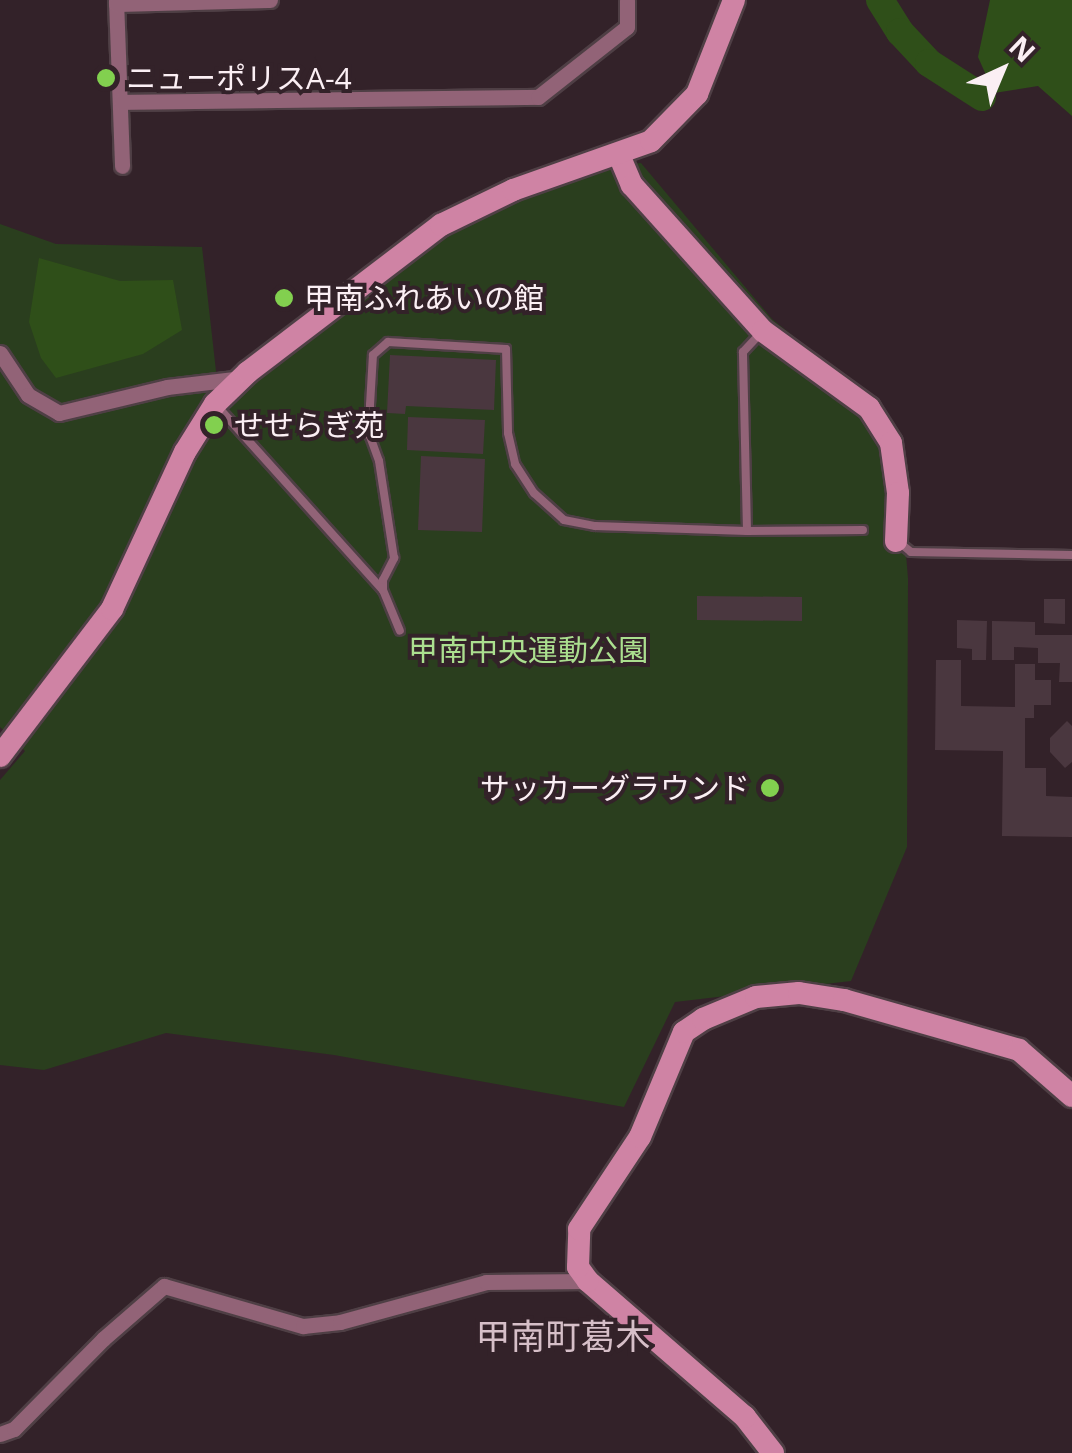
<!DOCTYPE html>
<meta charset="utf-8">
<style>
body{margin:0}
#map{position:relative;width:1072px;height:1453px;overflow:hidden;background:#332229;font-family:"Open Sans","Noto Sans JP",sans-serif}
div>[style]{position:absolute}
.green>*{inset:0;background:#2a3e1e}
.water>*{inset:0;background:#2f4f19}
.river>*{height:28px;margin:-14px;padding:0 14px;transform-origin:14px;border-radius:14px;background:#2f4f19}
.building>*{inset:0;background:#4a373f}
.roads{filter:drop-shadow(2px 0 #4f3f45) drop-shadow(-2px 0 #4f3f45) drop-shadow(0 2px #4f3f45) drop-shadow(0 -2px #4f3f45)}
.lane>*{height:8px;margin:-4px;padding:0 4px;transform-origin:4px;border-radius:4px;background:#926377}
.street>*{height:15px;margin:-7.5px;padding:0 7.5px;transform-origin:7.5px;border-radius:7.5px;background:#926377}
.secondary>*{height:22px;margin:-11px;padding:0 11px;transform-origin:11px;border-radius:11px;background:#cf83a4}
.dots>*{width:28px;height:28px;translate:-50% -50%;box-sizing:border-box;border:5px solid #332229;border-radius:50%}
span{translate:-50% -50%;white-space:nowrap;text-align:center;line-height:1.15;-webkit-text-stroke:8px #332229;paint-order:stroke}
.poi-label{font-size:30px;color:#fbeff4}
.left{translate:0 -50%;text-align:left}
.right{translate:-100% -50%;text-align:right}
.park-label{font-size:30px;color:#abdf8f}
.quarter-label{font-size:35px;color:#d6bfc8}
.north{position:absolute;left:952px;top:20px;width:100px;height:100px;-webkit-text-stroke:8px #332229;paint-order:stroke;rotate:44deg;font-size:28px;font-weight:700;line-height:40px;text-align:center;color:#fbeff4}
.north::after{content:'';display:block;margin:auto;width:35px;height:45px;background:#fbeff4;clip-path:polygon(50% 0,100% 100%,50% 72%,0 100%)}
</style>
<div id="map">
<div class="green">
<div style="clip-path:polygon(641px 163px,772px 319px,863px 392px,896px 437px,908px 578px,907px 847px,851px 981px,675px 1002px,624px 1107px,334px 1055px,166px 1033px,44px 1070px,0 1065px,0 780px,25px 751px,0 727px,0 224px,56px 244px,202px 247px,222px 424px,239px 392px,442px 235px,521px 195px,604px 167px)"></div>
</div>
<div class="water">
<div style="clip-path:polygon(990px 0,1072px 0,1072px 116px,1038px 86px,994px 93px,978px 57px)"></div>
<div style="clip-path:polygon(39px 258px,120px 281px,173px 280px,182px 330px,143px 354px,56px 378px,41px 358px,29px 322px)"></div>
</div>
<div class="river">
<div style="left:880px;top:0;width:38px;rotate:58deg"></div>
<div style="left:900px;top:32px;width:42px;rotate:46.9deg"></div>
<div style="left:929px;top:63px;width:63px;rotate:32.7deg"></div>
</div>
<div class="building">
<div style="clip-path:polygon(390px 355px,496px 360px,494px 410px,406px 406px,405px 414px,387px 413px)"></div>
<div style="clip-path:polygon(408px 417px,485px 420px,483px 454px,407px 450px)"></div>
<div style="clip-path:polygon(421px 456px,485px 459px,482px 532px,418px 530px)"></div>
<div style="clip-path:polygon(697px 596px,802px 597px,802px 621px,697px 620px)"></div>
<div style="clip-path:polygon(1044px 599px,1065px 599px,1065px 624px,1044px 623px)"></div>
<div style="clip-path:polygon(957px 620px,987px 621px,986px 660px,972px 660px,972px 649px,957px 648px)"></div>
<div style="clip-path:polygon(992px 621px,1035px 622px,1035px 635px,1072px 635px,1072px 682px,1059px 682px,1060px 663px,1038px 663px,1038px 648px,1014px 647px,1014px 660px,992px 660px)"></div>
<div style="clip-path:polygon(936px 660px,961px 660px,961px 706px,1015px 707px,1015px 664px,1035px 664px,1035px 680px,1051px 680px,1051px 705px,1034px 705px,1034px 718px,1025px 718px,1025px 768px,1046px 768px,1046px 796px,1072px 797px,1072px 837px,1002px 836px,1003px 751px,935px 750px)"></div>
<div style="clip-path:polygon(1067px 721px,1072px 726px,1072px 762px,1065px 768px,1050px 752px,1050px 738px)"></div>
</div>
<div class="roads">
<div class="lane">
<div style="left:218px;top:407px;width:246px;rotate:48deg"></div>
<div style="left:383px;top:590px;width:44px;rotate:67.5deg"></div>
<div style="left:747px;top:531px;width:179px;rotate:-91.3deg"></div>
<div style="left:743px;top:352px;width:25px;rotate:-47deg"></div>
<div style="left:900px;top:543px;width:14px;rotate:39deg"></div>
<div style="left:911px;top:552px;width:161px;rotate:1.1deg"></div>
<div style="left:383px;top:590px;width:10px;rotate:-90deg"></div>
<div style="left:383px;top:580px;width:25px;rotate:-63deg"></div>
<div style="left:394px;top:558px;width:98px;rotate:-98.8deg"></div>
<div style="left:379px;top:461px;width:27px;rotate:-110deg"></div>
<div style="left:370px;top:436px;width:31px;rotate:-90deg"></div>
<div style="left:370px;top:405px;width:50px;rotate:-86.6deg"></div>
<div style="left:373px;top:355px;width:20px;rotate:-41deg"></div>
<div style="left:388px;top:342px;width:118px;rotate:3.4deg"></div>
<div style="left:506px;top:349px;width:84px;rotate:88.6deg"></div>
<div style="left:508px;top:433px;width:32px;rotate:77deg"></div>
<div style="left:515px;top:464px;width:35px;rotate:57deg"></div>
<div style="left:534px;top:493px;width:40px;rotate:42deg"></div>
<div style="left:564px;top:520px;width:32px;rotate:11deg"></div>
<div style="left:595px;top:526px;width:152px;rotate:1.9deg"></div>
<div style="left:747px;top:531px;width:116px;rotate:-0.5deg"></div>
</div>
<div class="street">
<div style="left:116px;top:0;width:166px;rotate:87.9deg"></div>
<div style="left:116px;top:4px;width:154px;rotate:-1.5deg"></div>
<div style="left:121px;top:102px;width:417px;rotate:-0.7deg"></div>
<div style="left:538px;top:97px;width:113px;rotate:-38.2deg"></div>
<div style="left:627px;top:27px;width:27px;rotate:-90deg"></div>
<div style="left:0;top:353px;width:50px;rotate:56.3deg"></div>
<div style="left:28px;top:395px;width:36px;rotate:30deg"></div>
<div style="left:59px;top:413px;width:111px;rotate:-13.5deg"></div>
<div style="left:167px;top:387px;width:76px;rotate:-6.8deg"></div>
<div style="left:0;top:1434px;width:15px;rotate:-20deg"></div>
<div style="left:14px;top:1429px;width:127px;rotate:-45.3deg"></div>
<div style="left:103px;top:1339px;width:81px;rotate:-41deg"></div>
<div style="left:164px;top:1286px;width:145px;rotate:16.1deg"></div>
<div style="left:303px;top:1326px;width:37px;rotate:-6deg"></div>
<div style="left:340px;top:1322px;width:151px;rotate:-15.3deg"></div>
<div style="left:486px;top:1282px;width:102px;rotate:-0.6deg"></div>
</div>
<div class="secondary">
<div style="left:619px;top:155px;width:33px;rotate:67deg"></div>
<div style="left:632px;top:185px;width:196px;rotate:48.1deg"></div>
<div style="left:763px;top:331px;width:131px;rotate:36deg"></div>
<div style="left:869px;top:408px;width:41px;rotate:57.8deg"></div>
<div style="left:891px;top:443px;width:50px;rotate:82deg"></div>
<div style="left:898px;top:493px;width:48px;rotate:92.4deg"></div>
<div style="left:0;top:756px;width:185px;rotate:-52.7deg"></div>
<div style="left:112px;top:609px;width:173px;rotate:-65.1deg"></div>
<div style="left:185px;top:452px;width:57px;rotate:-58deg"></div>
<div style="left:215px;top:404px;width:46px;rotate:-44.1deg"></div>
<div style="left:248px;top:372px;width:243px;rotate:-37.3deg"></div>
<div style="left:441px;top:225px;width:80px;rotate:-25.9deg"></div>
<div style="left:513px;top:190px;width:146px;rotate:-19.5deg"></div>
<div style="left:651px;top:141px;width:66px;rotate:-45.6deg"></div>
<div style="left:697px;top:94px;width:101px;rotate:-68.5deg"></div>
<div style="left:773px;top:1453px;width:46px;rotate:-127.9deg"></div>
<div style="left:745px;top:1417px;width:208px;rotate:-139.1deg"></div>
<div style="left:588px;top:1281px;width:17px;rotate:-126deg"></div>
<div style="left:578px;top:1267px;width:38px;rotate:-88deg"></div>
<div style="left:579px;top:1229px;width:110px;rotate:-56.5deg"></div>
<div style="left:640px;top:1137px;width:114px;rotate:-67.3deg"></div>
<div style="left:684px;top:1032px;width:23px;rotate:-34deg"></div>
<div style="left:703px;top:1019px;width:57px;rotate:-22.5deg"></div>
<div style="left:756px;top:997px;width:43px;rotate:-5.3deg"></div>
<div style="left:799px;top:993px;width:46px;rotate:8.8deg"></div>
<div style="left:844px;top:1000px;width:182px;rotate:15.9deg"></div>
<div style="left:1019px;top:1050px;width:70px;rotate:41deg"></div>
</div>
</div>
<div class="dots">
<div style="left:106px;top:78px;background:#82d04f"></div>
<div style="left:284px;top:298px;background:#82d04f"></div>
<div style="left:214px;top:425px;background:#82d04f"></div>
<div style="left:770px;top:788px;background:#82d04f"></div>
</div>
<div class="poi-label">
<span class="left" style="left:126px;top:78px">ニューポリスA-4</span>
<span class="left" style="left:304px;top:298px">甲南ふれあいの館</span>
<span class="left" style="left:234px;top:425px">せせらぎ苑</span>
<span class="right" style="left:750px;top:788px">サッカーグラウンド</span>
</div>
<div class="park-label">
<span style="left:528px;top:650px">甲南中央運動公園</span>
</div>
<div class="quarter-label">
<span style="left:563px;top:1336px">甲南町葛木</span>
</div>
<div class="north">N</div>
</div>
